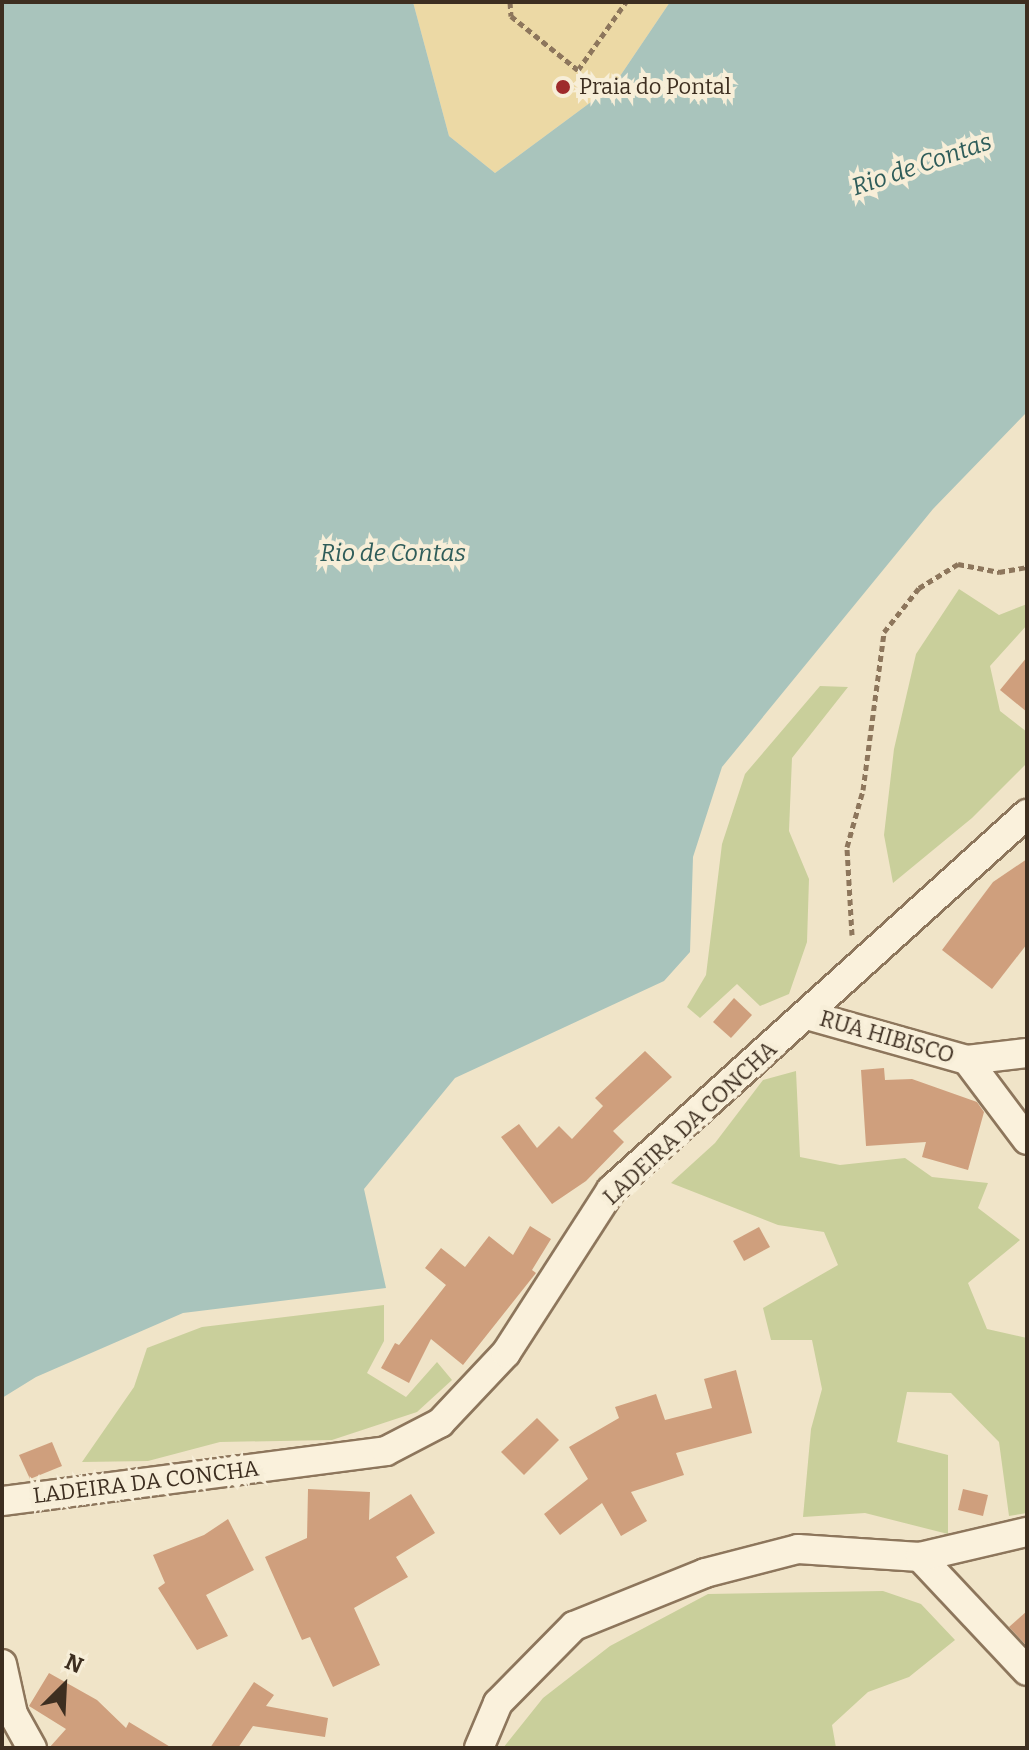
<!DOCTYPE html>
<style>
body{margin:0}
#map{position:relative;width:1029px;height:1750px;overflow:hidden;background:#f0e4c8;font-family:Bitter,serif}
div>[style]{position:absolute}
.green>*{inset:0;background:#c9cf9b}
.sand>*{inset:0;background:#ecd9a5}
.water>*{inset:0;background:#a9c4bc}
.building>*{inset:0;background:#cf9f7d}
.path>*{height:5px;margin-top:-2.5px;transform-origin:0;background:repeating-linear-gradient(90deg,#8d765c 0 6px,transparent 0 10px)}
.roads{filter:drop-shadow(2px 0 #8d765c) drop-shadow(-2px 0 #8d765c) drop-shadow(0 2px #8d765c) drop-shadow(0 -2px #8d765c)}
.minor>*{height:28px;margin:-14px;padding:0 14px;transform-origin:14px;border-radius:14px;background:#faf1dc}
.dots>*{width:22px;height:22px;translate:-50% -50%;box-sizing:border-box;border:4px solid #f7eed8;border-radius:50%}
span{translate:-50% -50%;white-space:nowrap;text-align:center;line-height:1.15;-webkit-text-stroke:8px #f7eed8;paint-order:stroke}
.poi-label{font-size:22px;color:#3d2e20}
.left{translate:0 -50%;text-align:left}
.street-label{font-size:22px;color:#3d2e20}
.water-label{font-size:24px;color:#2f5d5a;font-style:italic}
.frame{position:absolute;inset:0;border:4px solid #3d2e20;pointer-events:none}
.north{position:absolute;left:24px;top:1646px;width:80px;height:80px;-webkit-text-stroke:6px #f7eed8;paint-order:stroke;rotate:24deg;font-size:22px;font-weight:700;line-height:32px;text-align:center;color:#3d2e20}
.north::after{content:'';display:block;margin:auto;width:28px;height:36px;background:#3d2e20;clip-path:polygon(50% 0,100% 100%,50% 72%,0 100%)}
</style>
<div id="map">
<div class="green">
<div style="clip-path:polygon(959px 589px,999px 615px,1027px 604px,1027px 625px,990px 666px,1000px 711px,1027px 732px,1027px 763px,972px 818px,893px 883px,884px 835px,894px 749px,916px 654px)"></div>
<div style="clip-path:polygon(820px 686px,848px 687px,792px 758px,789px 831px,809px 879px,807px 942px,789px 994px,760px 1006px,737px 984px,700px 1018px,687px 1007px,706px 975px,722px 844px,745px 774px)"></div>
<div style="clip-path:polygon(796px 1071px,800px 1157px,840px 1165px,905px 1158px,932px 1177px,988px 1183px,978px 1208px,1020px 1240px,968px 1283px,987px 1329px,1027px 1338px,1027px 1513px,1009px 1516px,999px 1442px,951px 1393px,907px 1392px,897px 1442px,948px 1455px,948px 1534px,865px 1513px,803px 1517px,811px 1429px,822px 1389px,812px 1340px,771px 1340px,763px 1308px,838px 1265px,824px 1232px,778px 1225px,671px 1183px,715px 1143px,763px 1080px)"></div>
<div style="clip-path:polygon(384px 1305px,384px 1341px,367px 1373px,406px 1397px,437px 1362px,452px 1380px,417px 1412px,332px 1440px,220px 1442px,148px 1461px,82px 1462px,134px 1387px,147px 1348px,202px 1327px)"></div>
<div style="clip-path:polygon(883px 1591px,921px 1604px,955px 1640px,909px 1677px,868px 1692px,832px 1725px,836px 1748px,503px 1748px,543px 1698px,610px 1646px,708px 1594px)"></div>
</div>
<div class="sand">
<div style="clip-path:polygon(413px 2px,670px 2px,614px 85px,495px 173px,449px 136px)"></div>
</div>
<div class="water">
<div style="clip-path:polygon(2px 2px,413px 2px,449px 136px,495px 173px,614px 85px,670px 2px,1027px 2px,1027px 412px,933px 509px,722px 767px,693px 857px,690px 952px,664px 981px,455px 1078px,364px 1189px,386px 1288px,183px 1313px,36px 1377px,2px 1398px)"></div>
</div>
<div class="building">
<div style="clip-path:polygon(1027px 657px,1027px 712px,1000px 690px)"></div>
<div style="clip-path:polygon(1027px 859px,1027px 944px,992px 989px,942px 950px,993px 882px)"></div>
<div style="clip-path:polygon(734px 998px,752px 1015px,731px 1038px,713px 1022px)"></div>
<div style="clip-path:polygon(645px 1051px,672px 1077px,613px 1131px,624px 1142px,586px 1181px,552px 1204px,501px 1137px,519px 1124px,537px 1148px,559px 1126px,572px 1139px,603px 1106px,595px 1098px)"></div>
<div style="clip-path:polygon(884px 1068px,885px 1080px,912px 1079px,977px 1102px,984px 1112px,968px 1170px,922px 1157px,926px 1142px,866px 1146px,861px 1070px)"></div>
<div style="clip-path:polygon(530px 1226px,551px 1239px,532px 1270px,536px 1273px,463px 1365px,431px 1339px,409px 1383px,381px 1368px,395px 1343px,399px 1345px,446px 1285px,425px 1268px,441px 1248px,465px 1267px,489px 1236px,513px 1255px)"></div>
<div style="clip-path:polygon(759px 1227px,770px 1247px,744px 1261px,733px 1241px)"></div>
<div style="clip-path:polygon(736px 1370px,752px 1433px,676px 1453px,684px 1475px,631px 1492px,647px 1521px,621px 1536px,602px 1503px,560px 1535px,544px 1514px,588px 1479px,569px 1447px,619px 1418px,615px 1407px,656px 1394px,665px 1420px,712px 1408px,704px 1379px)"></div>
<div style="clip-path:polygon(537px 1418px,559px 1440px,524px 1475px,501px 1452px)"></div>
<div style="clip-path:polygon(52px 1442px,62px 1466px,30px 1479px,19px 1455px)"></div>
<div style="clip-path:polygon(308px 1489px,370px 1492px,369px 1520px,411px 1494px,435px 1533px,396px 1557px,408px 1577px,354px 1608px,380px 1665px,333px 1687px,310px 1637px,302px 1640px,265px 1557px,307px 1538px)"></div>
<div style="clip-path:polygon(963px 1489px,988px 1495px,983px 1516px,958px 1510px)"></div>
<div style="clip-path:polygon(228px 1519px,254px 1570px,206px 1595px,228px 1636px,197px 1650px,158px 1588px,165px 1583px,153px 1555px,204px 1535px)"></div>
<div style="clip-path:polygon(1027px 1611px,1027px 1646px,1009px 1627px)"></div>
<div style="clip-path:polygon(49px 1673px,97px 1700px,126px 1728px,129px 1722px,172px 1748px,49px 1748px,66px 1729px,29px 1706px)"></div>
<div style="clip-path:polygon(254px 1682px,274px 1695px,266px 1706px,328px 1718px,325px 1737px,253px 1726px,238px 1748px,210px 1748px)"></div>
</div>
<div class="path">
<div style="left:510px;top:2px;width:14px;rotate:86deg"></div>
<div style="left:511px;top:16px;width:86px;rotate:38.9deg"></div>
<div style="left:578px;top:70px;width:83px;rotate:-54.8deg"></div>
<div style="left:852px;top:935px;width:88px;rotate:-93.3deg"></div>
<div style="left:847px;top:847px;width:59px;rotate:-74.3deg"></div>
<div style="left:863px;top:790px;width:159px;rotate:-82.4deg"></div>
<div style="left:884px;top:632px;width:56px;rotate:-51.5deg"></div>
<div style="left:919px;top:588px;width:46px;rotate:-31.6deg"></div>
<div style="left:958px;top:564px;width:42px;rotate:11deg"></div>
<div style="left:999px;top:572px;width:28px;rotate:-10deg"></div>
</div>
<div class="roads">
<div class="minor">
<div style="left:807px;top:1015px;width:166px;rotate:15.7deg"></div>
<div style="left:967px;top:1060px;width:60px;rotate:-6.7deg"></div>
<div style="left:967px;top:1060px;width:100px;rotate:53.1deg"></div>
<div style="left:2px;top:1501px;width:387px;rotate:-7.4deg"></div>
<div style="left:386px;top:1451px;width:61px;rotate:-27.4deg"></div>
<div style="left:440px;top:1423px;width:96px;rotate:-46.7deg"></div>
<div style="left:506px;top:1353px;width:194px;rotate:-57.2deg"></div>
<div style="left:611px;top:1190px;width:561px;rotate:-42.11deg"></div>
<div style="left:920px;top:1557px;width:156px;rotate:46.8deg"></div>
<div style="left:2px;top:1664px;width:51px;rotate:77.6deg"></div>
<div style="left:13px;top:1714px;width:39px;rotate:61deg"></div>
<div style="left:479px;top:1748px;width:49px;rotate:-67.1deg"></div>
<div style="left:498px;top:1703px;width:108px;rotate:-45.4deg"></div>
<div style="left:574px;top:1626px;width:141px;rotate:-22deg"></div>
<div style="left:705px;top:1573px;width:96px;rotate:-14.5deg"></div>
<div style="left:798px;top:1549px;width:122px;rotate:3.8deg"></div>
<div style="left:920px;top:1557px;width:110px;rotate:-13.2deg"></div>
</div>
</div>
<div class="dots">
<div style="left:563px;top:87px;background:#9e2a2b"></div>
</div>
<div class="poi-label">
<span class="left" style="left:579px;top:87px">Praia do Pontal</span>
</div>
<div class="street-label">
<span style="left:887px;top:1037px;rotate:16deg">RUA HIBISCO</span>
<span style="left:690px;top:1123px;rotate:-43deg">LADEIRA DA CONCHA</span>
<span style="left:146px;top:1482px;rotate:-7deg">LADEIRA DA CONCHA</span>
</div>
<div class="water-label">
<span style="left:922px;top:165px;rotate:-19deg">Rio de Contas</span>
<span style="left:393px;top:554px">Rio de Contas</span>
</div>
<div class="frame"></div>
<div class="north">N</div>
</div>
